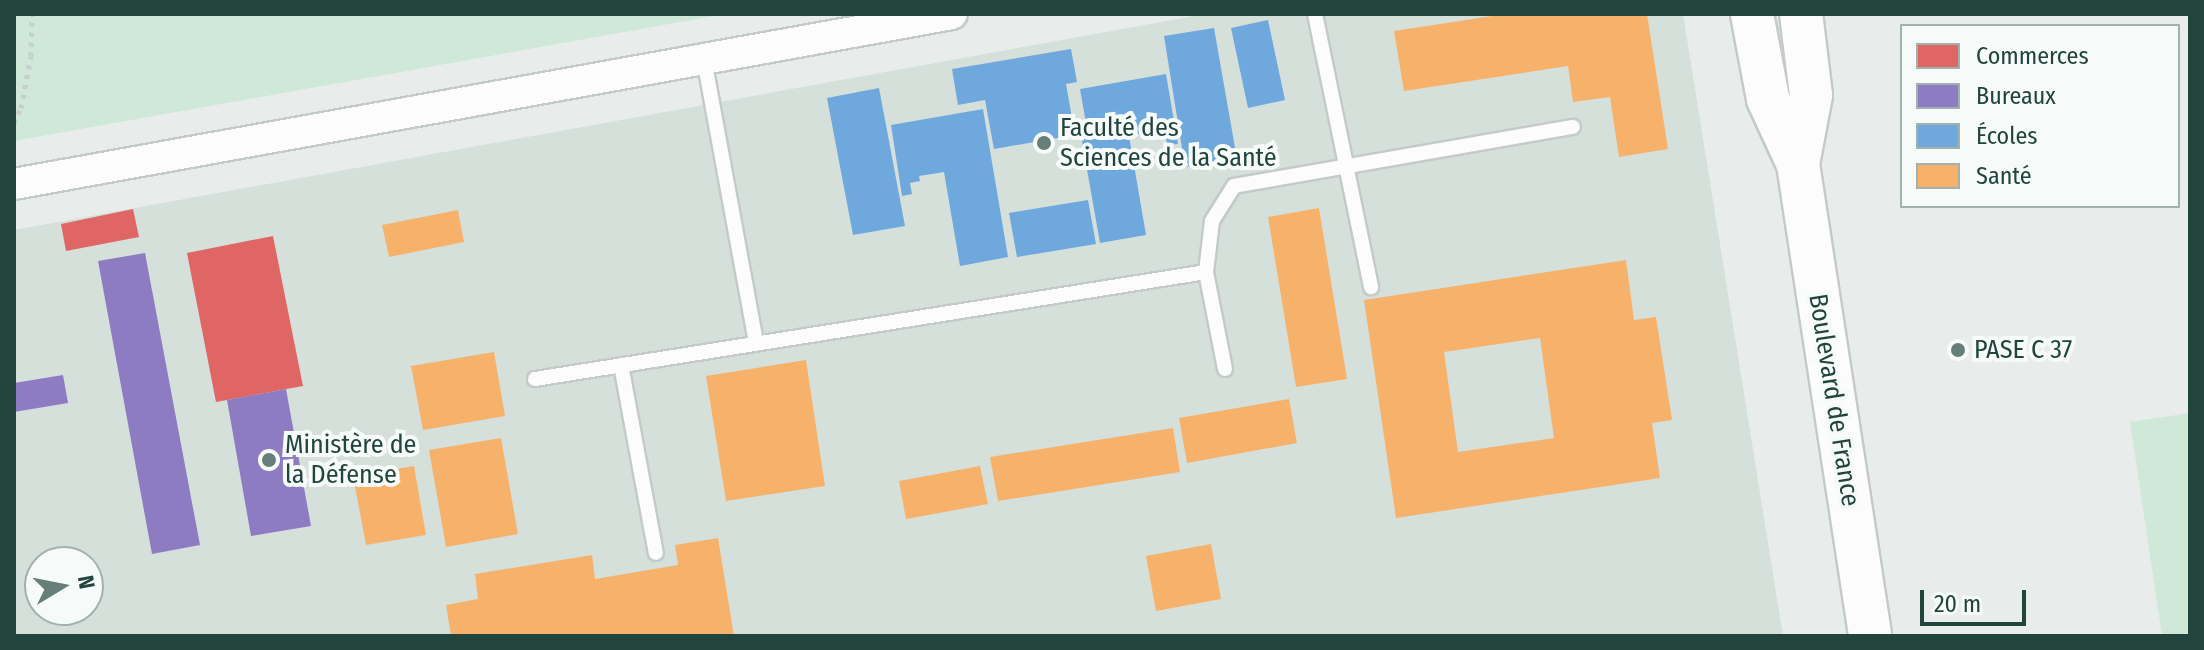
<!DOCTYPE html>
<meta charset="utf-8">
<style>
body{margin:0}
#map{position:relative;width:2204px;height:650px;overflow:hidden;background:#e8edeb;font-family:"Fira Sans Condensed",sans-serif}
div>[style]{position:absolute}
.built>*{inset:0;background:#d5e0db}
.green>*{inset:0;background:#d0e8d8}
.shops>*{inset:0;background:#e06666}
.offices>*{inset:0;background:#8e7cc3}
.schools>*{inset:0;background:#6fa8dc}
.health>*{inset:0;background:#f6b26b}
.path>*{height:5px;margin-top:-2.5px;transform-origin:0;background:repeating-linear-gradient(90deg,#c6cfcd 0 4px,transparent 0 10px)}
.roads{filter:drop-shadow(2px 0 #c4cac8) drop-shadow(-2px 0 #c4cac8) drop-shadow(0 2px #c4cac8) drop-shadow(0 -2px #c4cac8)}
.lane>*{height:14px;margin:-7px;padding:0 7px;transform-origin:7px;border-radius:7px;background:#fcfcfc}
.street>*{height:30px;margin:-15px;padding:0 15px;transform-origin:15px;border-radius:15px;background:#fcfcfc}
.secondary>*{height:42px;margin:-21px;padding:0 21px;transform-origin:21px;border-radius:21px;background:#fcfcfc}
.dots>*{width:22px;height:22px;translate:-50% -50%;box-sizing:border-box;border:4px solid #f6fbf9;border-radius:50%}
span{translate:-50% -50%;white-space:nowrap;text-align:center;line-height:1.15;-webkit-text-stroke:8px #f6fbf9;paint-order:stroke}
.poi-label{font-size:26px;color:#21443d}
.left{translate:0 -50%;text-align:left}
.street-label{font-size:26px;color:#21443d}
.frame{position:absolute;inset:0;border:16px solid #21443d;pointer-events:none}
.legend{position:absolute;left:1900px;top:24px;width:280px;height:184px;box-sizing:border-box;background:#f6fbf9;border:2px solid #a1b2ae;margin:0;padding:10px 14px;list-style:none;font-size:24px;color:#21443d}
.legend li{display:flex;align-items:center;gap:16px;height:40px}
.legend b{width:40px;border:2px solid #a1b2ae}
.north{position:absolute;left:24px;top:546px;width:80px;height:80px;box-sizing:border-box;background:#f6fbf9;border:2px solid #a1b2ae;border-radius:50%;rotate:80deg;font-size:22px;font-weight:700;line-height:32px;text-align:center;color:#21443d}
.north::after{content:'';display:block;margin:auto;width:28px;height:36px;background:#677f7a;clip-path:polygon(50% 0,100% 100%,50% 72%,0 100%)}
.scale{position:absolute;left:1920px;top:590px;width:106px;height:36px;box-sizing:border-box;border:4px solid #21443d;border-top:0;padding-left:10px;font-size:24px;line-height:28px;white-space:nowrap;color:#21443d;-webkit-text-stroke:6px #f6fbf9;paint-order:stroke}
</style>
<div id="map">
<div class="built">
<div style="clip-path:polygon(evenodd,1205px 14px,1683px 14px,1783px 636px,14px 636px,14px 230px,1205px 14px,40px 562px,88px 562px,88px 610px,40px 610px,40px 562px)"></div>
</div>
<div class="green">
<div style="clip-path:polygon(14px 14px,725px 14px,14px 141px)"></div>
<div style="clip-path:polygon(2190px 413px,2190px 636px,2162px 636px,2130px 422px)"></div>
</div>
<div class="shops">
<div style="clip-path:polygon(133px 209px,139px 237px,66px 251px,61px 224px)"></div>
<div style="clip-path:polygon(273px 236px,303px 386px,216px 402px,187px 253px)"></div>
</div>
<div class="offices">
<div style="clip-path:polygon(145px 253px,200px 545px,152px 554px,98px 261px)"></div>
<div style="clip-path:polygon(63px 375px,68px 403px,14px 412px,14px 383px)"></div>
<div style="clip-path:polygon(286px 389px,311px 526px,251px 536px,227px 400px)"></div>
</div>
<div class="schools">
<div style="clip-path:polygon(1268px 20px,1285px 100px,1248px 108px,1231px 28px)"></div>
<div style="clip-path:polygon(1214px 28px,1237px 159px,1185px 167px,1164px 36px)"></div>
<div style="clip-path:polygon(1071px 49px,1077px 82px,1066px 84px,1075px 135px,994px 149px,985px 100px,958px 105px,952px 69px)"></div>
<div style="clip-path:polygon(1166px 74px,1178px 144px,1167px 145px,1165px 131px,1129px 136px,1146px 235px,1100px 243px,1080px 130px,1087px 129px,1080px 89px)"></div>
<div style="clip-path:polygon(879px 88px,905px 226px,853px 235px,827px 98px)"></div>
<div style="clip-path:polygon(983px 109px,1008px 257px,960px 266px,944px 172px,919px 176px,920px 181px,910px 183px,912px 194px,902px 196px,891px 125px)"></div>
<div style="clip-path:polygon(1088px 200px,1096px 244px,1017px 257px,1009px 213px)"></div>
</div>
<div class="health">
<div style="clip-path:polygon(1505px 14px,1647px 14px,1668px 149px,1619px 157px,1610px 97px,1573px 102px,1568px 66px,1404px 91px,1394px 31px)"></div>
<div style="clip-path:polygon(1319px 208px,1347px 379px,1296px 387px,1268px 217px)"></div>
<div style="clip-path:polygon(458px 210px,464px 242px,389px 257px,382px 225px)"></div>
<div style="clip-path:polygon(evenodd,1626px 260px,1634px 320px,1656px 317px,1672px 420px,1652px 423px,1660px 478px,1396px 518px,1364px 300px,1626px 260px,1540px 338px,1554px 438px,1458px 452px,1444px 352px,1540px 338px)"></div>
<div style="clip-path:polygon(494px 352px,505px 416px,423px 430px,411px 366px)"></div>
<div style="clip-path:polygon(806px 360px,825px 486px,726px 501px,706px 376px)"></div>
<div style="clip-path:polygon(1289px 399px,1297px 443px,1187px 463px,1179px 418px)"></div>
<div style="clip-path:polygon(1173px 428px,1180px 472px,998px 501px,990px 457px)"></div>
<div style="clip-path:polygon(501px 438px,518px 534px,446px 547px,429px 450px)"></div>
<div style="clip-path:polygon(414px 466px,426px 535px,366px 545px,353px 476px)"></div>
<div style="clip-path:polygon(980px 466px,988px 504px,906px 519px,899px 481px)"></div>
<div style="clip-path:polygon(718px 538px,734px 636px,451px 636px,446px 605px,478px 599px,475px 574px,592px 555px,595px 579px,678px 565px,675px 545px)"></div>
<div style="clip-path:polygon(1211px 544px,1221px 599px,1156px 611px,1146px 556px)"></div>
</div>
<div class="path">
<div style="left:14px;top:123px;width:17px;rotate:-65deg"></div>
<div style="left:21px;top:108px;width:53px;rotate:-79.1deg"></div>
<div style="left:31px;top:56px;width:42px;rotate:-88.6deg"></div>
</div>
<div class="roads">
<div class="lane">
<div style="left:1315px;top:14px;width:279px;rotate:78.4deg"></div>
<div style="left:704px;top:59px;width:289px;rotate:79.6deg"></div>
<div style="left:621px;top:365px;width:191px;rotate:79.5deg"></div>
<div style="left:1225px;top:369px;width:99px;rotate:-101.1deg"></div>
<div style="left:1206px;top:272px;width:51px;rotate:-83.3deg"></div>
<div style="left:1212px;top:221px;width:41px;rotate:-57.8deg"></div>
<div style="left:1234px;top:186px;width:344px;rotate:-9.9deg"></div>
<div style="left:535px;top:379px;width:679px;rotate:-9.06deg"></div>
</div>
<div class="street">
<div style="left:14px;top:184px;width:953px;rotate:-10.27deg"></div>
</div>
<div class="secondary">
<div style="left:1752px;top:14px;width:86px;rotate:79.3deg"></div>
<div style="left:1768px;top:99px;width:72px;rotate:65.2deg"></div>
<div style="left:1798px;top:164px;width:477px;rotate:81.3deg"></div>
<div style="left:1798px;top:164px;width:70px;rotate:-79.3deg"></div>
<div style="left:1811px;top:95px;width:82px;rotate:-97deg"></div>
</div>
</div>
<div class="dots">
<div style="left:1044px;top:143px;background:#677f7a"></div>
<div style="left:1958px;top:350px;background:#677f7a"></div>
<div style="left:269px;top:460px;background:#677f7a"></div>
</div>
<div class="poi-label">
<span class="left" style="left:1060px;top:143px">Faculté des<br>Sciences de la Santé</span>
<span class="left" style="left:1974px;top:350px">PASE C 37</span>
<span class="left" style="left:285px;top:460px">Ministère de<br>la Défense</span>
</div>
<div class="street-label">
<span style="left:1834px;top:400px;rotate:81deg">Boulevard de France</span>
</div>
<div class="frame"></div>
<ul class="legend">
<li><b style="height:22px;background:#e06666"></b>Commerces</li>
<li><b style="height:22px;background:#8e7cc3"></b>Bureaux</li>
<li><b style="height:22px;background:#6fa8dc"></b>Écoles</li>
<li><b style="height:22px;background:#f6b26b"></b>Santé</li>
</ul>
<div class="north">N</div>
<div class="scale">20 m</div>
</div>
